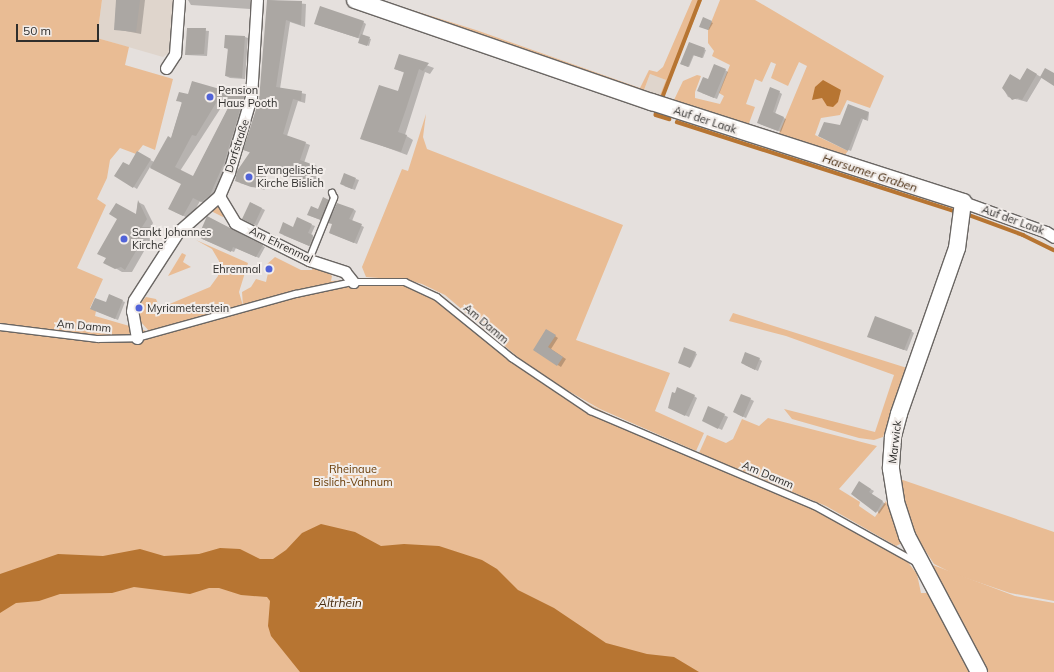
<!DOCTYPE html>
<meta charset="utf-8">
<style>
body{margin:0}
#map{position:relative;width:1054px;height:672px;overflow:hidden;background:#e5e0dd;font-family:Mulish,sans-serif}
div>[style]{position:absolute}
.built>*{inset:0;background:#dfd5cc}
.green>*{inset:0;background:#e9bc94}
.water>*{inset:0;background:#b77532}
.shadow>*{inset:0;background:#0003}
.stream>*{height:3.5px;margin:-1.75px;padding:0 1.75px;transform-origin:1.75px;border-radius:1.75px;background:#b77532}
.building>*{inset:0;background:#aba7a3}
.roads{filter:drop-shadow(1px 0 #6a6663) drop-shadow(-1px 0 #6a6663) drop-shadow(0 1px #6a6663) drop-shadow(0 -1px #6a6663)}
.lane>*{height:5.5px;margin:-2.75px;padding:0 2.75px;transform-origin:2.75px;border-radius:2.75px;background:#fff}
.street>*{height:11px;margin:-5.5px;padding:0 5.5px;transform-origin:5.5px;border-radius:5.5px;background:#fff}
.secondary>*{height:16px;margin:-8px;padding:0 8px;transform-origin:8px;border-radius:8px;background:#fff}
.dots>*{width:11px;height:11px;translate:-50% -50%;box-sizing:border-box;border:2px solid #f2edea;border-radius:50%}
span{translate:-50% -50%;white-space:nowrap;text-align:center;line-height:1.15;-webkit-text-stroke:4px #f2edea;paint-order:stroke}
.poi-label{font-size:11px;color:#2f2e2c}
.left{translate:0 -50%;text-align:left}
.right{translate:-100% -50%;text-align:right}
.street-label{font-size:11px;color:#2f2e2c}
.park-label{font-size:11px;color:#693c07}
.water-label{font-size:12px;color:#472b0f;font-style:italic}
.scale{position:absolute;left:16px;top:24px;width:83px;height:18px;box-sizing:border-box;border:2px solid #2f2e2c;border-top:0;padding-left:5px;font-size:12px;line-height:14px;white-space:nowrap;color:#2f2e2c;-webkit-text-stroke:3px #f2edea;paint-order:stroke}
</style>
<div id="map">
<div class="built">
<div style="clip-path:polygon(102px 0,175px 0,170px 52px,163px 57px,97px 38px)"></div>
<div style="clip-path:polygon(650px 74px,666px 80px,660px 95px,644px 90px)"></div>
</div>
<div class="green">
<div style="clip-path:polygon(evenodd,0 0,102px 0,97px 38px,129px 47px,125px 65px,173px 79px,155px 150px,143px 145px,136px 154px,120px 148px,110px 160px,107px 178px,97px 199px,106px 205px,77px 268px,103px 279px,90px 308px,96px 311px,95px 316px,150px 332px,140px 321px,138px 313px,139px 305px,146px 297px,156px 299px,160px 308px,210px 287px,218px 276px,219px 261px,212px 249px,196px 240px,248px 263px,239px 292px,243px 306px,242px 292px,251px 287px,256px 279px,266px 282px,268px 273px,272px 272px,271px 268px,266px 269px,265px 266px,275px 257px,301px 270px,312px 270px,314px 266px,326px 271px,332px 276px,331px 281px,379px 278px,366px 277px,362px 267px,402px 169px,408px 171px,426px 114px,423px 137px,427px 149px,623px 225px,576px 340px,670px 373px,655px 411px,704px 433px,696px 451px,600px 409px,551px 381px,556px 387px,614px 417px,838px 515px,897px 548px,917px 574px,921px 593px,929px 593px,971px 672px,0 672px,0 0,399px 279px,404px 279px,422px 284px,445px 295px,526px 364px,437px 292px,399px 279px)"></div>
<div style="clip-path:polygon(evenodd,380px 0,476px 30px,640px 88px,649px 70px,657px 72px,663px 67px,692px 0,702px 0,664px 96px,668px 98px,666px 102px,380px 0,650px 74px,666px 80px,660px 95px,644px 90px,650px 74px)"></div>
<div style="clip-path:polygon(720px 0,755px 0,884px 76px,870px 108px,847px 100px,840px 115px,821px 118px,815px 135px,848px 151px,843px 157px,778px 136px,807px 66px,799px 62px,788px 86px,771px 78px,776px 64px,771px 62px,762px 82px,755px 79px,746px 104px,755px 107px,748px 126px,674px 100px,683px 81px,697px 75px,701px 76px,695px 92px,695px 98px,720px 104px,724px 96px,719px 93px,730px 65px,712px 56px,714px 51px,708px 43px,708px 30px)"></div>
<div style="clip-path:polygon(217px 203px,224px 215px,223px 217px,213px 212px,213px 206px)"></div>
<div style="clip-path:polygon(182px 253px,186px 255px,183px 262px,191px 267px,168px 276px)"></div>
<div style="clip-path:polygon(733px 313px,907px 368px,883px 437px,874px 440px,859px 438px,792px 419px,784px 409px,875px 432px,894px 375px,786px 336px,729px 321px)"></div>
<div style="clip-path:polygon(768px 418px,877px 446px,839px 489px,860px 502px,859px 506px,875px 517px,886px 501px,902px 543px,896px 546px,826px 506px,699px 453px,707px 435px,726px 443px,733px 439px,742px 419px,759px 426px)"></div>
<div style="clip-path:polygon(900px 479px,1054px 532px,1054px 601px,1010px 593px,954px 574px,934px 564px,915px 535px,904px 502px)"></div>
<div style="clip-path:polygon(933px 565px,1015px 596px,1054px 603px,1054px 672px,983px 672px,949px 604px)"></div>
</div>
<div class="water">
<div style="clip-path:polygon(823px 80px,841px 90px,838px 102px,833px 107px,827px 106px,822px 98px,812px 100px,815px 87px)"></div>
<div style="clip-path:polygon(321px 524px,355px 532px,381px 546px,404px 544px,439px 546px,482px 560px,497px 569px,518px 590px,554px 608px,606px 643px,647px 654px,674px 657px,699px 672px,300px 672px,271px 636px,268px 626px,270px 601px,267px 597px,241px 595px,219px 588px,209px 588px,190px 594px,134px 587px,112px 593px,60px 594px,39px 601px,16px 603px,0 613px,0 574px,58px 554px,103px 556px,140px 549px,164px 556px,199px 554px,220px 548px,240px 549px,260px 559px,273px 559px,286px 550px,302px 533px)"></div>
</div>
<div class="shadow">
<div style="clip-path:polygon(118px 0,145px 0,141px 34px,115px 29px)"></div>
<div style="clip-path:polygon(188px 0,251px 0,250px 9px,191px 5px)"></div>
<div style="clip-path:polygon(268px 0,306px 4px,305px 27px,290px 22px,280px 89px,306px 94px,305px 103px,298px 101px,287px 136px,310px 145px,304px 163px,320px 170px,315px 186px,266px 169px,266px 181px,259px 182px,265px 190px,240px 183px,251px 153px,244px 150px,260px 100px)"></div>
<div style="clip-path:polygon(704px 19px,713px 23px,709px 30px,701px 26px)"></div>
<div style="clip-path:polygon(363px 22px,366px 24px,362px 36px,371px 39px,369px 46px,361px 43px,361px 39px,318px 25px)"></div>
<div style="clip-path:polygon(188px 29px,209px 31px,207px 56px,186px 55px)"></div>
<div style="clip-path:polygon(245px 37px,248px 38px,245px 79px,230px 78px,226px 76px,229px 50px,225px 48px)"></div>
<div style="clip-path:polygon(690px 43px,706px 50px,703px 58px,694px 55px,689px 67px,681px 64px)"></div>
<div style="clip-path:polygon(400px 55px,434px 68px,430px 74px,425px 72px,405px 135px,413px 140px,407px 155px,361px 138px,398px 92px,405px 73px,395px 69px)"></div>
<div style="clip-path:polygon(1027px 69px,1041px 77px,1054px 74px,1054px 85px,1042px 77px,1027px 102px,1008px 97px,1003px 88px,1020px 81px)"></div>
<div style="clip-path:polygon(725px 70px,728px 72px,717px 99px,702px 93px,709px 80px)"></div>
<div style="clip-path:polygon(779px 92px,782px 94px,775px 114px,786px 119px,781px 132px,760px 124px)"></div>
<div style="clip-path:polygon(evenodd,189px 95px,244px 96px,250px 99px,230px 167px,208px 205px,200px 201px,190px 219px,175px 212px,183px 184px,150px 167px,137px 189px,116px 176px,129px 166px,138px 153px,154px 162px,171px 139px,182px 103px,178px 100px,189px 95px,226px 100px,231px 103px,193px 177px,180px 171px,226px 100px)"></div>
<div style="clip-path:polygon(869px 113px,868px 121px,863px 119px,851px 151px,819px 136px)"></div>
<div style="clip-path:polygon(356px 179px,359px 180px,355px 190px,344px 186px)"></div>
<div style="clip-path:polygon(328px 201px,331px 202px,323px 221px,311px 216px)"></div>
<div style="clip-path:polygon(138px 202px,144px 205px,153px 223px,150px 229px,155px 232px,132px 272px,122px 272px,105px 262px,136px 216px)"></div>
<div style="clip-path:polygon(251px 203px,265px 210px,257px 226px,243px 218px)"></div>
<div style="clip-path:polygon(353px 209px,356px 211px,352px 221px,364px 227px,357px 244px,330px 233px)"></div>
<div style="clip-path:polygon(208px 217px,265px 247px,259px 258px,236px 248px,234px 252px,202px 239px)"></div>
<div style="clip-path:polygon(312px 225px,315px 226px,311px 235px,316px 238px,312px 247px,283px 235px,294px 228px)"></div>
<div style="clip-path:polygon(122px 301px,125px 302px,118px 320px,94px 310px,106px 303px)"></div>
<div style="clip-path:polygon(546px 330px,558px 338px,551px 349px,566px 359px,561px 367px,534px 350px)"></div>
<div style="clip-path:polygon(911px 331px,914px 333px,907px 351px,872px 338px)"></div>
<div style="clip-path:polygon(685px 348px,697px 354px,691px 367px,679px 362px)"></div>
<div style="clip-path:polygon(759px 359px,762px 361px,758px 371px,745px 365px)"></div>
<div style="clip-path:polygon(742px 395px,754px 401px,746px 418px,737px 414px)"></div>
<div style="clip-path:polygon(694px 396px,697px 398px,689px 417px,672px 409px)"></div>
<div style="clip-path:polygon(709px 408px,728px 417px,722px 430px,706px 422px)"></div>
<div style="clip-path:polygon(860px 483px,874px 491px,871px 495px,886px 504px,879px 514px)"></div>
</div>
<div class="stream">
<div style="left:661px;top:101px;width:108px;rotate:-68.9deg"></div>
<div style="left:658px;top:108px;width:7px;rotate:106deg"></div>
<div style="left:656px;top:115px;width:14px;rotate:17deg"></div>
<div style="left:677px;top:122px;width:295px;rotate:17.8deg"></div>
<div style="left:966px;top:214px;width:61px;rotate:20.2deg"></div>
<div style="left:1023px;top:235px;width:34px;rotate:26deg"></div>
</div>
<div class="building">
<div style="clip-path:polygon(116px 0,140px 0,136px 32px,114px 30px)"></div>
<div style="clip-path:polygon(267px 0,302px 1px,301px 25px,286px 20px,276px 87px,302px 91px,301px 101px,293px 99px,283px 134px,306px 142px,300px 160px,317px 166px,311px 184px,262px 168px,263px 179px,256px 180px,262px 188px,251px 187px,235px 181px,237px 171px,250px 152px,243px 150px,259px 100px)"></div>
<div style="clip-path:polygon(320px 6px,364px 21px,358px 38px,314px 24px)"></div>
<div style="clip-path:polygon(703px 17px,712px 21px,708px 30px,699px 27px)"></div>
<div style="clip-path:polygon(187px 28px,206px 28px,204px 54px,185px 55px)"></div>
<div style="clip-path:polygon(361px 34px,370px 37px,367px 46px,358px 43px)"></div>
<div style="clip-path:polygon(225px 35px,245px 36px,242px 78px,225px 76px,228px 48px,224px 48px)"></div>
<div style="clip-path:polygon(689px 42px,705px 48px,702px 58px,693px 55px,688px 67px,680px 64px)"></div>
<div style="clip-path:polygon(399px 54px,429px 63px,423px 71px,419px 69px,406px 109px,398px 132px,407px 135px,401px 152px,360px 139px,379px 85px,398px 91px,404px 72px,394px 69px)"></div>
<div style="clip-path:polygon(714px 64px,726px 69px,714px 98px,697px 91px,703px 77px,708px 79px)"></div>
<div style="clip-path:polygon(1027px 68px,1037px 74px,1022px 100px,1018px 98px,1012px 100px,1002px 88px,1010px 74px,1020px 80px)"></div>
<div style="clip-path:polygon(1045px 68px,1054px 73px,1054px 86px,1040px 77px)"></div>
<div style="clip-path:polygon(evenodd,192px 81px,244px 96px,224px 163px,210px 195px,201px 202px,193px 198px,183px 216px,168px 209px,181px 184px,150px 168px,168px 136px,171px 138px,182px 102px,176px 101px,179px 92px,188px 94px,192px 81px,219px 98px,230px 104px,193px 176px,175px 167px,192px 135px,196px 136px,219px 98px)"></div>
<div style="clip-path:polygon(770px 87px,780px 91px,773px 112px,784px 117px,778px 131px,757px 123px)"></div>
<div style="clip-path:polygon(848px 104px,869px 112px,866px 120px,861px 118px,848px 151px,818px 136px,824px 122px,840px 125px)"></div>
<div style="clip-path:polygon(137px 151px,151px 159px,133px 188px,114px 176px,123px 162px,129px 165px)"></div>
<div style="clip-path:polygon(344px 173px,356px 178px,352px 189px,340px 184px)"></div>
<div style="clip-path:polygon(323px 197px,329px 200px,321px 220px,307px 215px,311px 206px,318px 209px)"></div>
<div style="clip-path:polygon(138px 200px,147px 219px,142px 227px,150px 227px,125px 270px,121px 267px,115px 269px,103px 263px,106px 258px,97px 254px,117px 219px,109px 214px,116px 203px,136px 214px)"></div>
<div style="clip-path:polygon(250px 202px,262px 208px,254px 225px,242px 219px)"></div>
<div style="clip-path:polygon(337px 203px,354px 209px,349px 219px,362px 224px,354px 243px,329px 233px,332px 224px,328px 223px)"></div>
<div style="clip-path:polygon(207px 216px,263px 245px,256px 257px,233px 247px,231px 252px,198px 237px)"></div>
<div style="clip-path:polygon(297px 217px,312px 224px,308px 233px,313px 235px,309px 246px,279px 233px,283px 222px,293px 227px)"></div>
<div style="clip-path:polygon(109px 294px,123px 300px,115px 319px,90px 309px,95px 298px,106px 302px)"></div>
<div style="clip-path:polygon(875px 316px,912px 330px,904px 350px,867px 337px)"></div>
<div style="clip-path:polygon(546px 329px,556px 335px,548px 347px,563px 357px,557px 366px,533px 350px)"></div>
<div style="clip-path:polygon(684px 347px,696px 352px,690px 368px,678px 363px)"></div>
<div style="clip-path:polygon(745px 352px,760px 358px,755px 370px,741px 363px)"></div>
<div style="clip-path:polygon(677px 387px,695px 395px,685px 416px,668px 408px,672px 392px,675px 393px)"></div>
<div style="clip-path:polygon(741px 394px,751px 398px,743px 417px,733px 412px)"></div>
<div style="clip-path:polygon(708px 406px,725px 414px,718px 429px,702px 421px)"></div>
<div style="clip-path:polygon(859px 481px,871px 489px,869px 492px,883px 501px,876px 513px,851px 494px)"></div>
</div>
<div class="roads">
<div class="lane">
<div style="left:309px;top:260px;width:67px;rotate:-68deg"></div>
<div style="left:334px;top:198px;width:5px;rotate:-112deg"></div>
<div style="left:0;top:327px;width:99px;rotate:7deg"></div>
<div style="left:98px;top:339px;width:39px;rotate:-1deg"></div>
<div style="left:137px;top:338px;width:165px;rotate:-15.5deg"></div>
<div style="left:296px;top:294px;width:58px;rotate:-11.9deg"></div>
<div style="left:353px;top:282px;width:52px"></div>
<div style="left:405px;top:282px;width:35px;rotate:25deg"></div>
<div style="left:437px;top:297px;width:97px;rotate:39.1deg"></div>
<div style="left:512px;top:358px;width:95px;rotate:33.9deg"></div>
<div style="left:591px;top:411px;width:243px;rotate:23deg"></div>
<div style="left:815px;top:506px;width:115px;rotate:29deg"></div>
</div>
<div class="street">
<div style="left:166px;top:68px;width:17px;rotate:-57deg"></div>
<div style="left:175px;top:54px;width:54px;rotate:-85.8deg"></div>
<div style="left:219px;top:196px;width:31px;rotate:59deg"></div>
<div style="left:235px;top:223px;width:83px;rotate:26.6deg"></div>
<div style="left:309px;top:260px;width:38px;rotate:18deg"></div>
<div style="left:345px;top:272px;width:13px;rotate:51deg"></div>
<div style="left:963px;top:202px;width:88px;rotate:19.9deg"></div>
<div style="left:1046px;top:232px;width:9px;rotate:32deg"></div>
<div style="left:137px;top:338px;width:27px;rotate:-100deg"></div>
<div style="left:132px;top:311px;width:11px;rotate:-80deg"></div>
<div style="left:134px;top:300px;width:81px;rotate:-57.1deg"></div>
<div style="left:178px;top:232px;width:55px;rotate:-41.3deg"></div>
<div style="left:219px;top:196px;width:26px;rotate:-67deg"></div>
<div style="left:229px;top:172px;width:78px;rotate:-73.7deg"></div>
<div style="left:251px;top:97px;width:97px;rotate:-86.5deg"></div>
</div>
<div class="secondary">
<div style="left:355px;top:0;width:314px;rotate:19deg"></div>
<div style="left:652px;top:102px;width:327px;rotate:17.8deg"></div>
<div style="left:963px;top:202px;width:46px;rotate:97.4deg"></div>
<div style="left:957px;top:248px;width:176px;rotate:109.3deg"></div>
<div style="left:899px;top:414px;width:24px;rotate:105deg"></div>
<div style="left:893px;top:437px;width:32px;rotate:94deg"></div>
<div style="left:891px;top:469px;width:33px;rotate:81deg"></div>
<div style="left:896px;top:502px;width:36px;rotate:72deg"></div>
<div style="left:907px;top:536px;width:154px;rotate:62.1deg"></div>
</div>
</div>
<div class="dots">
<div style="left:210px;top:97px;background:#5163d8"></div>
<div style="left:249px;top:177px;background:#5163d8"></div>
<div style="left:124px;top:239px;background:#5163d8"></div>
<div style="left:269px;top:269px;background:#5163d8"></div>
<div style="left:139px;top:308px;background:#5163d8"></div>
</div>
<div class="poi-label">
<span class="left" style="left:218px;top:97px">Pension<br>Haus Pooth</span>
<span class="left" style="left:257px;top:177px">Evangelische<br>Kirche Bislich</span>
<span class="left" style="left:132px;top:239px">Sankt Johannes<br>Kirche</span>
<span class="right" style="left:261px;top:269px">Ehrenmal</span>
<span class="left" style="left:147px;top:308px">Myriameterstein</span>
</div>
<div class="street-label">
<span style="left:705px;top:120px;rotate:18deg">Auf der Laak</span>
<span style="left:237px;top:146px;rotate:-72deg">Dorfstraße</span>
<span style="left:1013px;top:220px;rotate:20deg">Auf der Laak</span>
<span style="left:281px;top:245px;rotate:26deg">Am Ehrenmal</span>
<span style="left:486px;top:324px;rotate:40deg">Am Damm</span>
<span style="left:84px;top:326px;rotate:5deg">Am Damm</span>
<span style="left:895px;top:442px;rotate:-83deg">Marwick</span>
<span style="left:768px;top:475px;rotate:23deg">Am Damm</span>
</div>
<div class="park-label">
<span style="left:353px;top:476px">Rheinaue<br>Bislich-Vahnum</span>
</div>
<div class="water-label">
<span style="left:870px;top:173px;rotate:18deg">Harsumer Graben</span>
<span style="left:340px;top:603px">Altrhein</span>
</div>
<div class="scale">50 m</div>
</div>
